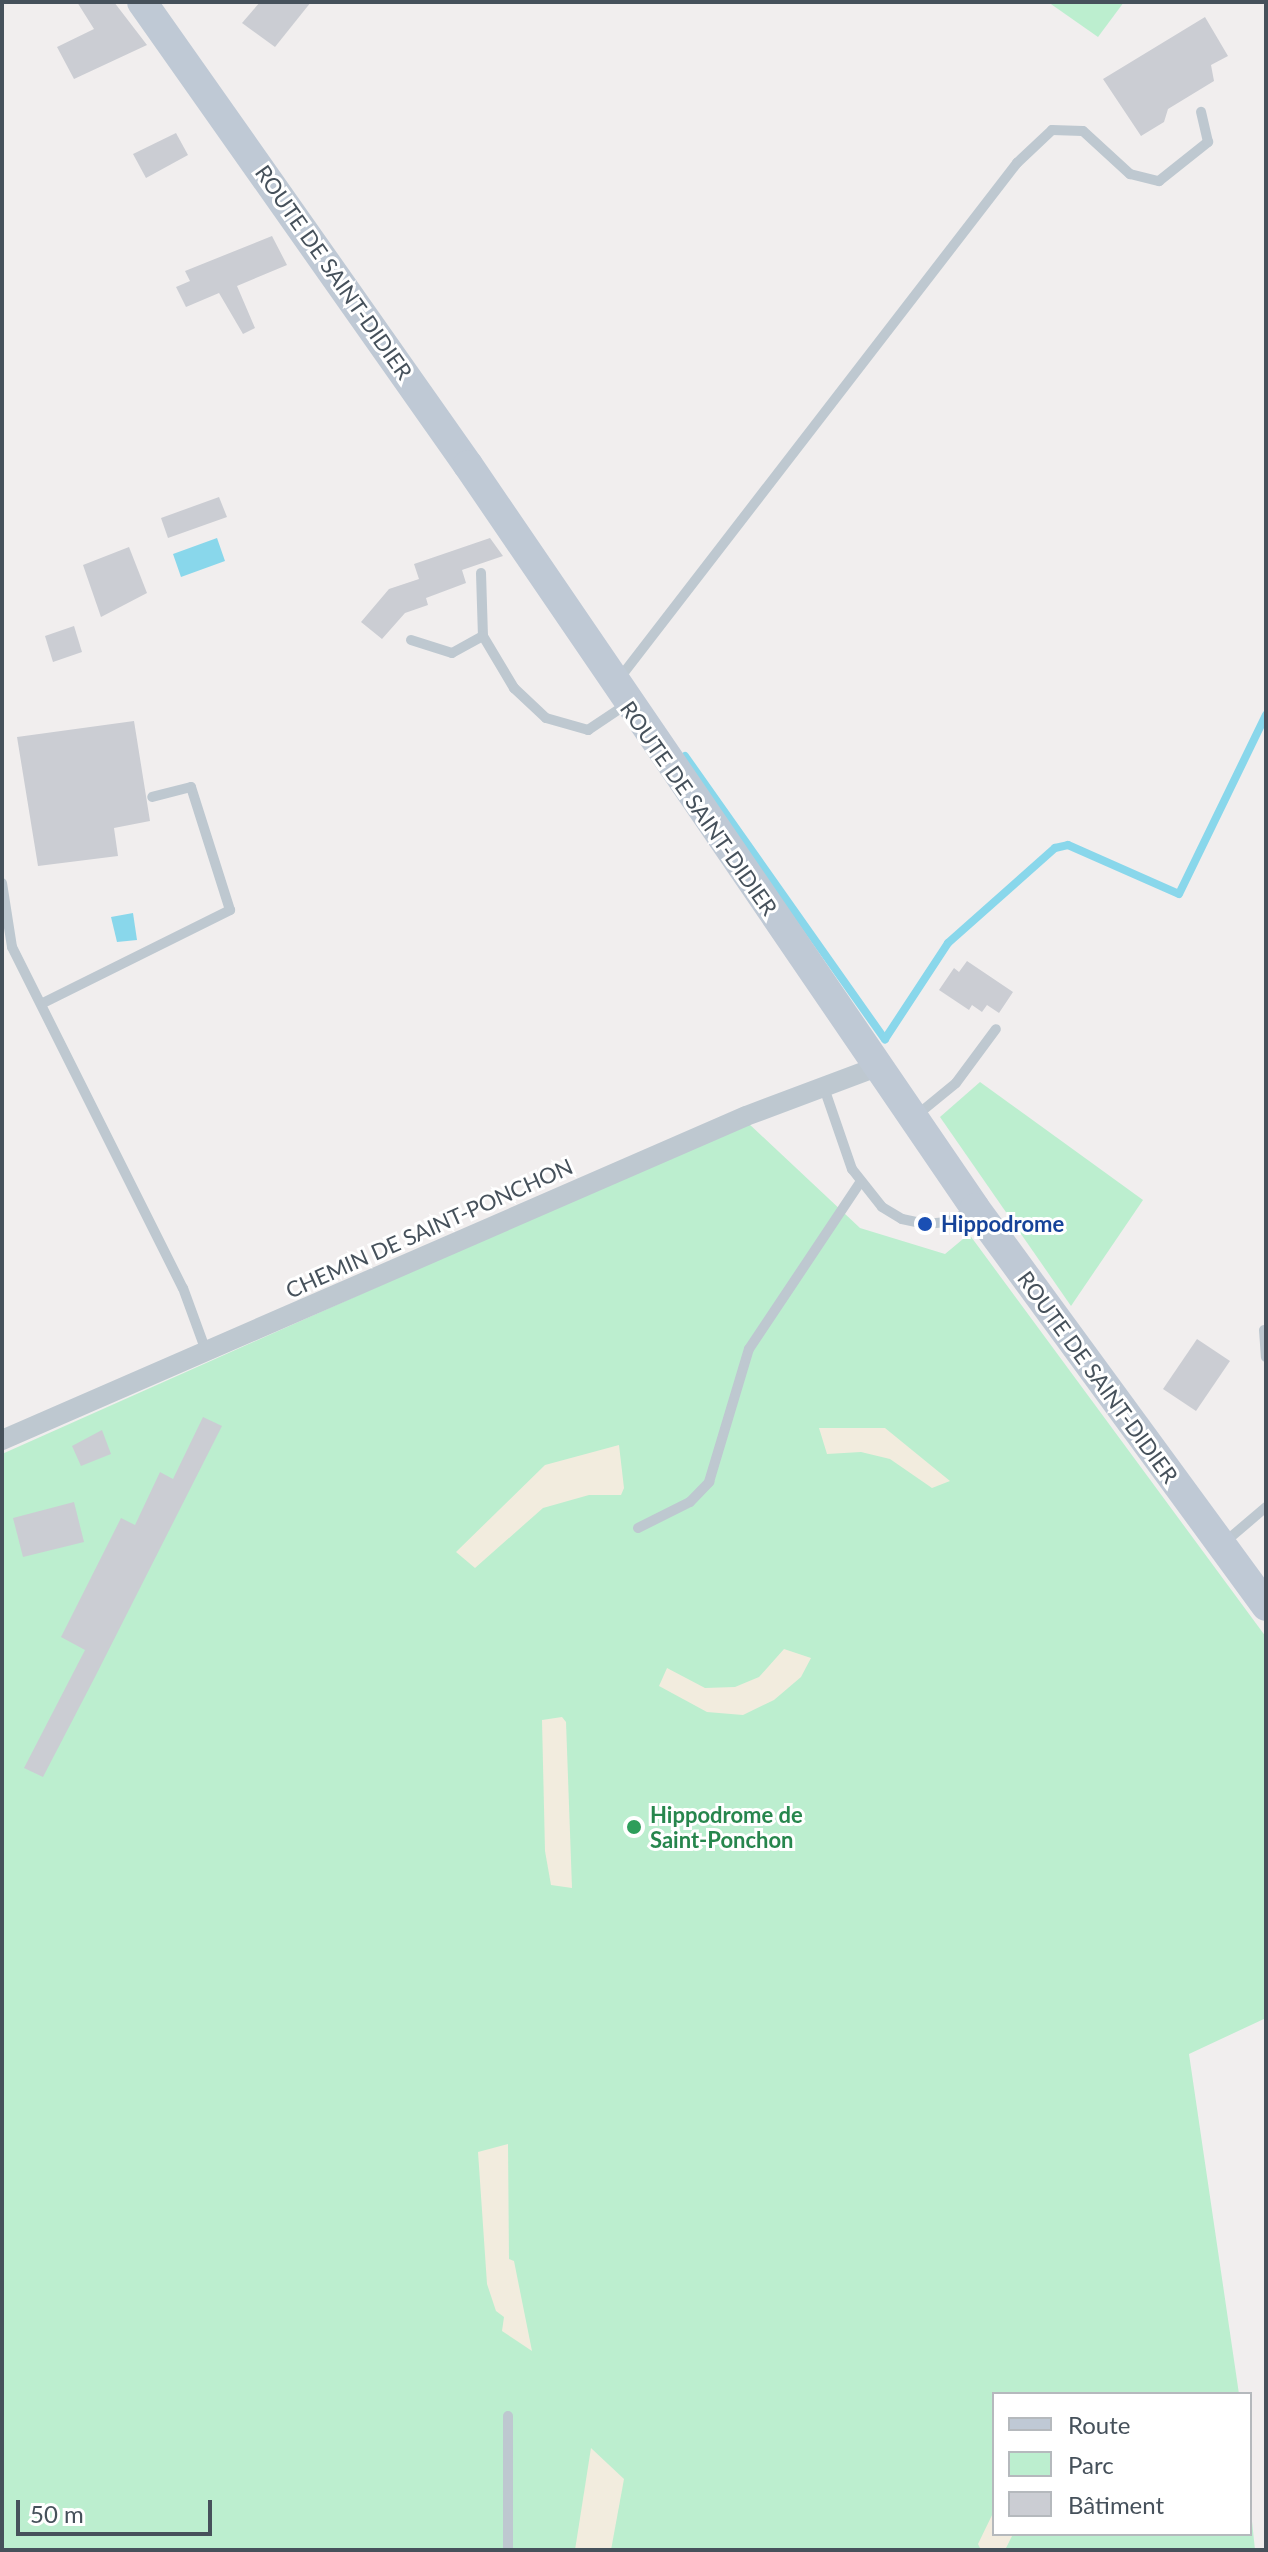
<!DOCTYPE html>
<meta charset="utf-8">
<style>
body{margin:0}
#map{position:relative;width:1268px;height:2552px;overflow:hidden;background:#f1eeee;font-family:Lato,sans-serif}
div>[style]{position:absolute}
.green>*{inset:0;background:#bceecf}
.sand>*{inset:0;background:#f2ecde}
.water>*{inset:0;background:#89d7eb}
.stream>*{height:8px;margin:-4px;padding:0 4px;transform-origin:4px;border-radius:4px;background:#89d7eb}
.building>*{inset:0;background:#cbcdd3}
.service>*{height:10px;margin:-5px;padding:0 5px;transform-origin:5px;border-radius:5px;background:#bec8d0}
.minor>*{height:20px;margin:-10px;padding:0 10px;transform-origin:10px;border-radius:10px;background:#bec8d0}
.secondary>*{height:30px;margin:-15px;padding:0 15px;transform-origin:15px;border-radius:15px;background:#bfc9d5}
.dots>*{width:22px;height:22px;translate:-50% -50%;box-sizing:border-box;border:4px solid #fff;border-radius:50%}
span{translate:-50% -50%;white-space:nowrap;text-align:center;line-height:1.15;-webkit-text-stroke:6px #fff;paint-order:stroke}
.street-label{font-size:22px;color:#46515b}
.transit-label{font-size:22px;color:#164399;font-weight:700}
.left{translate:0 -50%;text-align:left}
.leisure-label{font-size:22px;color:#27864d;font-weight:700}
.frame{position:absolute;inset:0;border:4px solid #46515b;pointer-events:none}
.legend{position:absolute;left:992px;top:2392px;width:260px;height:144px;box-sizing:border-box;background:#fff;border:2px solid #b5b9bd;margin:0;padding:10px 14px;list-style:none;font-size:24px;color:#46515b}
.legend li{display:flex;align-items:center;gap:16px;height:40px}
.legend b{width:40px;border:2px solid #b5b9bd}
.scale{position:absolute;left:16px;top:2500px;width:196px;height:36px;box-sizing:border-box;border:4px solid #46515b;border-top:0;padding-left:10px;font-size:24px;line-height:28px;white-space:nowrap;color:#46515b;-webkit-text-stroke:6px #fff;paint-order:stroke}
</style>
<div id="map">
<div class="green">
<div style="clip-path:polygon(1048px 2px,1124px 2px,1098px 37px)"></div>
<div style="clip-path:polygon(980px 1082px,1143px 1200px,1071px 1306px,940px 1117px)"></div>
<div style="clip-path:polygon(747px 1122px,860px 1228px,945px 1254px,969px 1234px,1266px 1637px,1266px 2018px,1189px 2054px,1239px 2394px,994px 2394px,994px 2534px,1250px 2534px,1250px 2502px,1255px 2550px,2px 2550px,2px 1454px)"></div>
</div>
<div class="sand">
<div style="clip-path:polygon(819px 1428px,885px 1428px,950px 1481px,932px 1488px,890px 1459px,861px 1452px,827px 1454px)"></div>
<div style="clip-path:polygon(619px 1445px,624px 1488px,621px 1495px,589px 1495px,543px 1508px,475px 1568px,456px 1552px,545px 1465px)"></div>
<div style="clip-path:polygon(784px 1649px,811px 1658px,801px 1677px,774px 1700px,743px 1715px,707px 1712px,659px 1686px,667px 1668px,705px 1688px,735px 1687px,759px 1677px)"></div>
<div style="clip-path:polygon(562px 1717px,566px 1722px,572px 1888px,551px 1885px,545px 1851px,542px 1720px)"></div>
<div style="clip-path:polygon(508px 2144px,509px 2259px,514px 2261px,532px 2351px,502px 2331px,504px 2317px,496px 2311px,487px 2284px,478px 2152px)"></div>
<div style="clip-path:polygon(591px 2448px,624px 2479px,611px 2550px,575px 2550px)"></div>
<div style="clip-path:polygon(994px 2511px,994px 2534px,1013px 2534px,1005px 2550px,981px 2550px,978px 2544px)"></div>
</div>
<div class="water">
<div style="clip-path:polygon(217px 538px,225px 561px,181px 577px,173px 554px)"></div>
<div style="clip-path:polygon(133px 913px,137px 940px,117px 942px,111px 917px)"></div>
</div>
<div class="stream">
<div style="left:685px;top:756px;width:347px;rotate:54.8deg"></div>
<div style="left:885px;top:1039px;width:115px;rotate:-56.7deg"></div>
<div style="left:948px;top:943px;width:143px;rotate:-41.6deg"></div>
<div style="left:1055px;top:848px;width:13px;rotate:-13deg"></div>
<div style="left:1068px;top:845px;width:121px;rotate:23.8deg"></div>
<div style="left:1179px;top:894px;width:199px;rotate:-64.1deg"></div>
</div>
<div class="building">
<div style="clip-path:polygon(77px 2px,114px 2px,147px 45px,74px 79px,57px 47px,94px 29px)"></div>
<div style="clip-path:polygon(260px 2px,311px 2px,275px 47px,242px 23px)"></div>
<div style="clip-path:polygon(1205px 17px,1228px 56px,1211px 65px,1214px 81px,1168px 109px,1164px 122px,1141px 136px,1103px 79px)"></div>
<div style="clip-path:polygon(176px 133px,188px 155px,146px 178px,133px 154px)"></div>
<div style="clip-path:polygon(272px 236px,287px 265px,237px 286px,255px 328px,243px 334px,219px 293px,186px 307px,176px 287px,190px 281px,185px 271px)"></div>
<div style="clip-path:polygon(219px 497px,227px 517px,168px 538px,161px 518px)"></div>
<div style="clip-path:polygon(490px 538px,503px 556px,462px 570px,466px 583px,426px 598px,428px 605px,405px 613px,382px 639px,361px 622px,389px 589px,419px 579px,414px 564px)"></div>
<div style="clip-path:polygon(129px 547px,147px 593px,101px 617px,83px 565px)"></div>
<div style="clip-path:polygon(74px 626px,82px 652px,53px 662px,45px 636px)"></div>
<div style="clip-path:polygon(134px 721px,150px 821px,114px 828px,118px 856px,38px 866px,17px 737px)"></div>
<div style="clip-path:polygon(967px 961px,1013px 992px,999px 1013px,987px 1005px,982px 1012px,972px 1005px,969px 1010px,939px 990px,954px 968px,959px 972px)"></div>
<div style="clip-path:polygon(1197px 1339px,1230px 1361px,1196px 1411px,1163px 1389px)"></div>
<div style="clip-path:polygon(203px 1417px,222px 1426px,95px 1677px,43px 1777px,24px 1768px,85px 1650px,61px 1637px,121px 1518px,135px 1525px,160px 1472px,173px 1479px)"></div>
<div style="clip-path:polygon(102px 1430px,111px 1454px,81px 1466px,72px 1446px)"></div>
<div style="clip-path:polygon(74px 1502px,84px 1542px,23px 1557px,13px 1518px)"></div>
</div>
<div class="service">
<div style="left:481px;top:573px;width:63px;rotate:88.2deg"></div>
<div style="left:411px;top:640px;width:43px;rotate:17.6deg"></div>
<div style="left:452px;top:653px;width:35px;rotate:-29deg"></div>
<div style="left:483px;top:636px;width:61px;rotate:59.2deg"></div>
<div style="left:514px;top:688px;width:44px;rotate:43.2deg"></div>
<div style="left:546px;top:718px;width:44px;rotate:15.9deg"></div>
<div style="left:588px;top:730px;width:47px;rotate:-33.7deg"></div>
<div style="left:619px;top:679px;width:652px;rotate:-52.36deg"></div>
<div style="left:1017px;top:163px;width:48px;rotate:-43.3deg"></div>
<div style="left:1052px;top:130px;width:31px;rotate:2deg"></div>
<div style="left:1083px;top:131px;width:64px;rotate:42.5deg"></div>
<div style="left:1130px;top:174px;width:30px;rotate:14deg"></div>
<div style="left:1159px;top:181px;width:63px;rotate:-38.5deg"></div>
<div style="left:1208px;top:142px;width:31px;rotate:-103deg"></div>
<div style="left:2px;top:883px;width:65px;rotate:81.1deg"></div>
<div style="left:12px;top:947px;width:381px;rotate:63.4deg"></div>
<div style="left:183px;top:1288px;width:67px;rotate:69.9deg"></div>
<div style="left:43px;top:1003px;width:209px;rotate:-26.4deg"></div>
<div style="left:230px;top:910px;width:129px;rotate:-107.6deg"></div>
<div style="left:191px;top:787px;width:40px;rotate:165.6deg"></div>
<div style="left:823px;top:1085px;width:89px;rotate:71deg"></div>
<div style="left:852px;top:1169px;width:48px;rotate:51.7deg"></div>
<div style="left:882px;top:1207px;width:23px;rotate:31deg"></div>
<div style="left:902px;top:1219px;width:24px;rotate:12deg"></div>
<div style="left:925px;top:1224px;width:22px;rotate:-5deg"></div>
<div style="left:947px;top:1222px;width:27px;rotate:-24deg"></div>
<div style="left:917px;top:1115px;width:50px;rotate:-39.4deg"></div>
<div style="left:956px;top:1083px;width:67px;rotate:-53.5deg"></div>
<div style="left:1264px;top:1330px;width:27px;rotate:86deg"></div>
<div style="left:638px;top:1528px;width:58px;rotate:-26.6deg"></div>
<div style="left:690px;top:1502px;width:28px;rotate:-46deg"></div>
<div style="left:709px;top:1482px;width:139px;rotate:-73.3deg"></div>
<div style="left:749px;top:1349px;width:198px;rotate:-56.3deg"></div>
<div style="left:1225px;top:1542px;width:54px;rotate:-40.5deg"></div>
<div style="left:508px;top:2550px;width:134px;rotate:-90deg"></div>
</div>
<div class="minor">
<div style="left:2px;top:1440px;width:811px;rotate:-23.53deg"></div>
<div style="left:746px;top:1116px;width:142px;rotate:-20.6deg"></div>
</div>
<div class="secondary">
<div style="left:142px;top:2px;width:566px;rotate:54.85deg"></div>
<div style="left:468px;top:465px;width:899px;rotate:55.69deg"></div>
<div style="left:975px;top:1208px;width:493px;rotate:53.8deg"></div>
</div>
<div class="dots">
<div style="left:925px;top:1224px;background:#1a4fb4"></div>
<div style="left:634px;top:1827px;background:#2e9e5b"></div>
</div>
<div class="street-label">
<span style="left:334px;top:272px;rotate:55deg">ROUTE DE SAINT-DIDIER</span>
<span style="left:699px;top:808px;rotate:55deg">ROUTE DE SAINT-DIDIER</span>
<span style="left:429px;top:1228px;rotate:-24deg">CHEMIN DE SAINT-PONCHON</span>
<span style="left:1098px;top:1377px;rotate:54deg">ROUTE DE SAINT-DIDIER</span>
</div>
<div class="transit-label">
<span class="left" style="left:941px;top:1224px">Hippodrome</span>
</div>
<div class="leisure-label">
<span class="left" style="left:650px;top:1827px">Hippodrome de<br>Saint-Ponchon</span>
</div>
<div class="frame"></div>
<ul class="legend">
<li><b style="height:10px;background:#bfc9d5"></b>Route</li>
<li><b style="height:22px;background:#bceecf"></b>Parc</li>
<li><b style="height:22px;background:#cbcdd3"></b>Bâtiment</li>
</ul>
<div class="scale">50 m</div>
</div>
